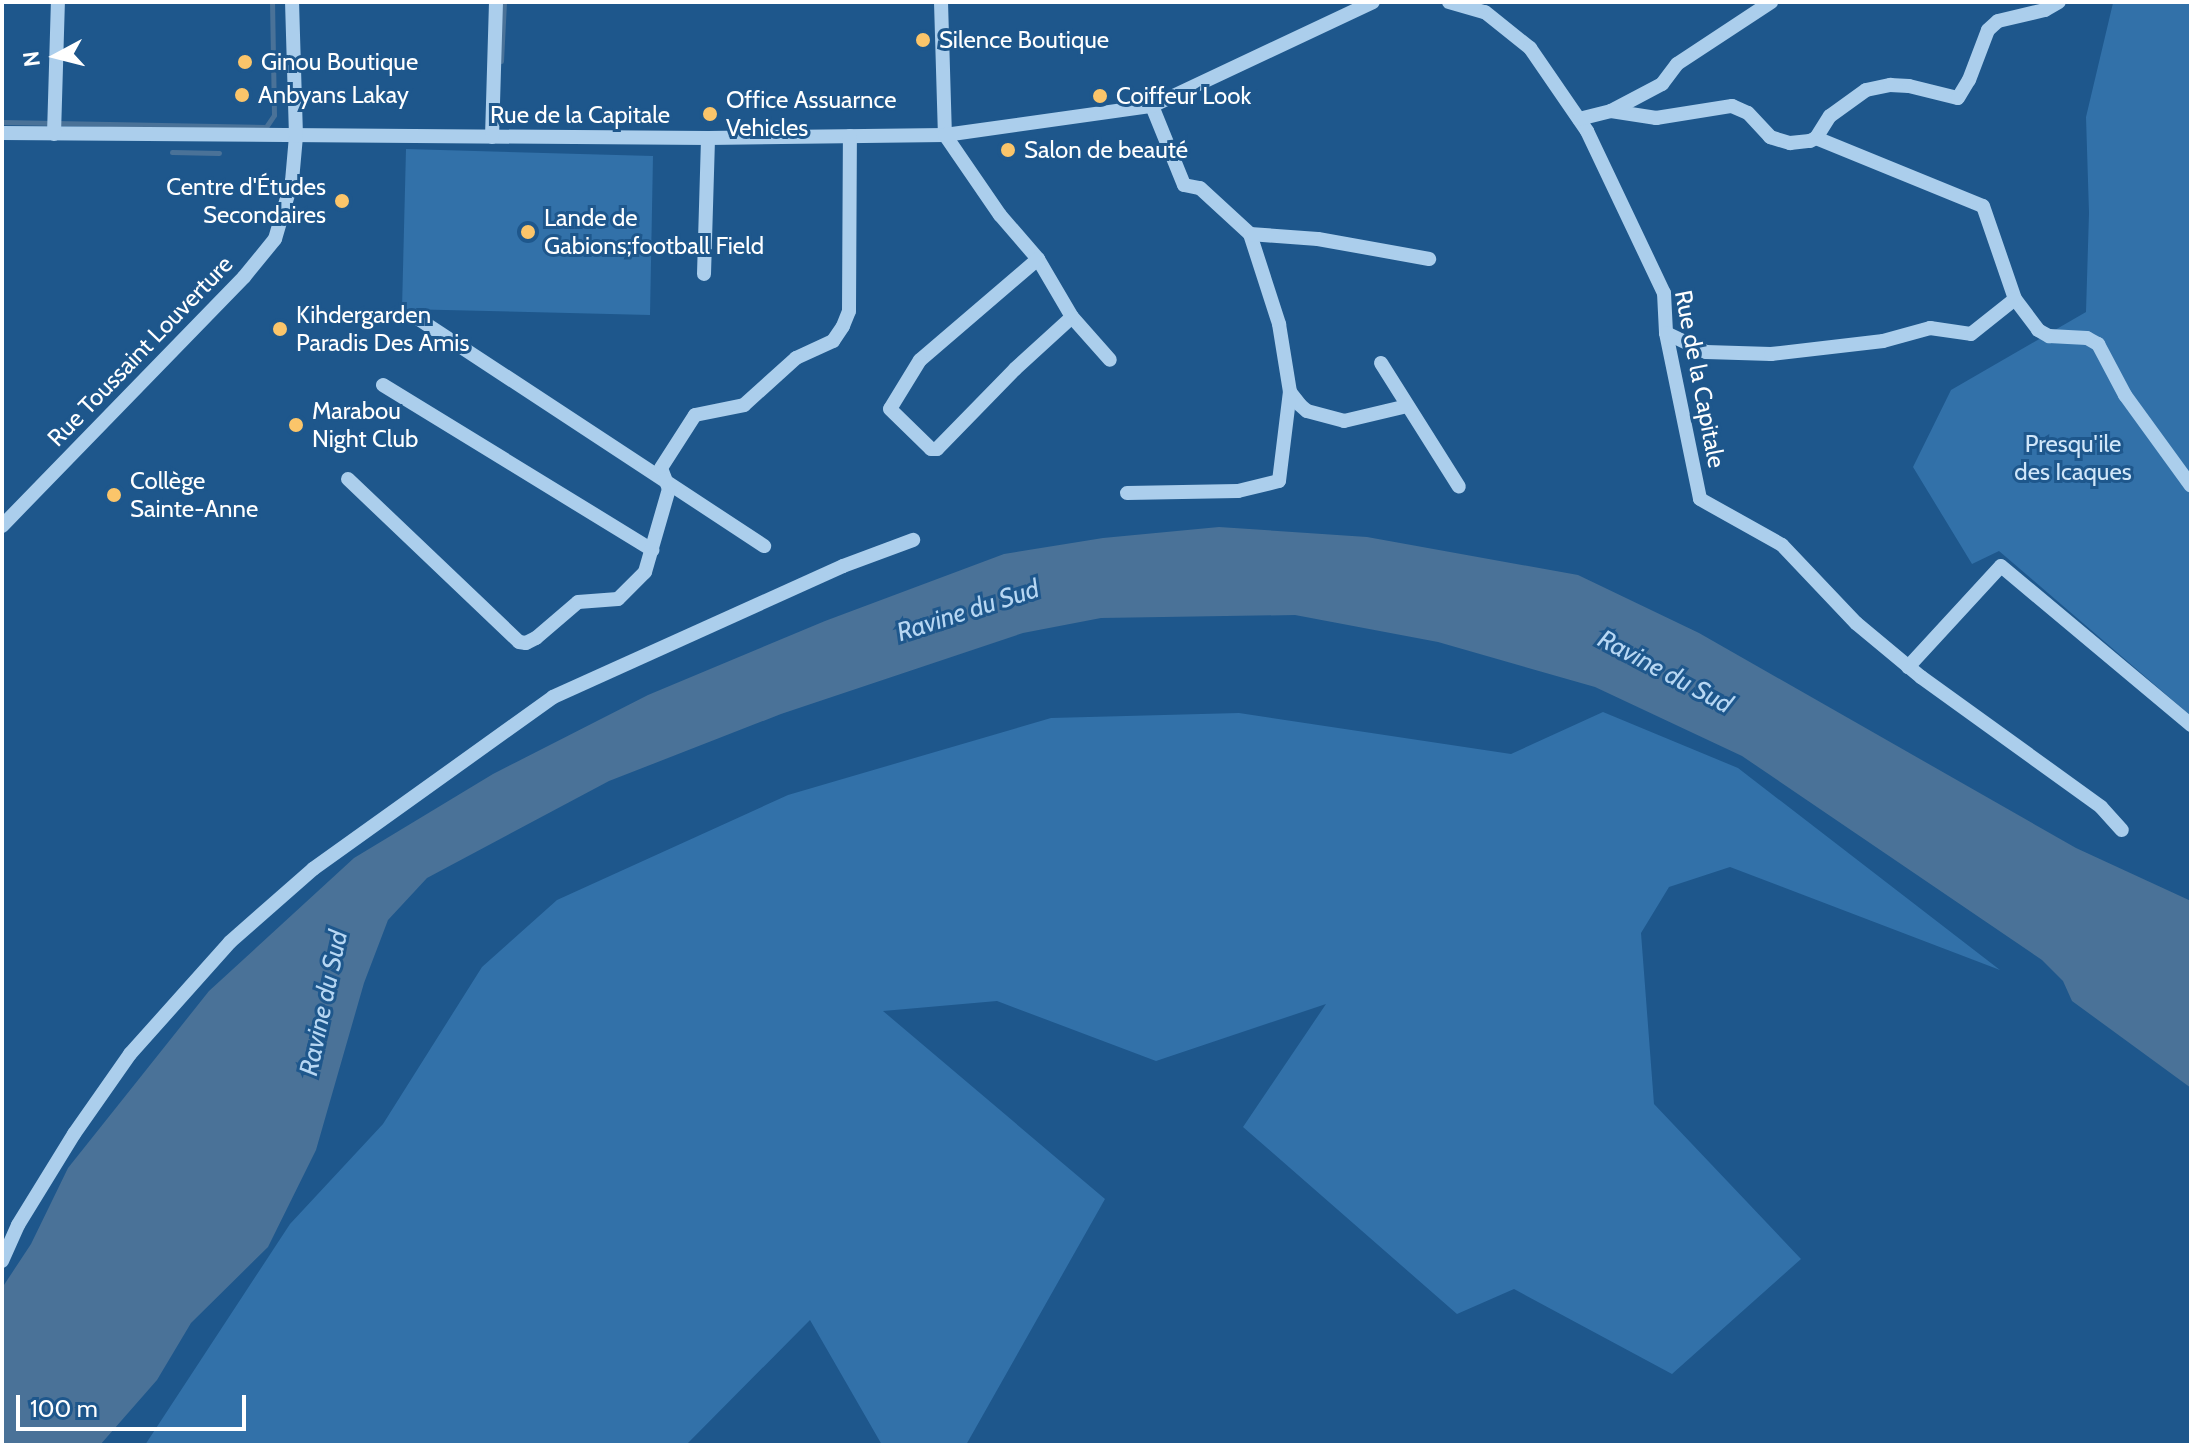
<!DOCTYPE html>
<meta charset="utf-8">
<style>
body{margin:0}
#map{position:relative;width:2193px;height:1447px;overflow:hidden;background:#1e578c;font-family:Cabin,sans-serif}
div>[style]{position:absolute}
.green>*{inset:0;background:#3271a9}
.water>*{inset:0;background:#4a7298}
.stream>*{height:5px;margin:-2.5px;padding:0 2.5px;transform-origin:2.5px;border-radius:2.5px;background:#4a7298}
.minor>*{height:14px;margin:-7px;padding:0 7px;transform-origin:7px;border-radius:7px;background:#abceec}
.dots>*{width:22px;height:22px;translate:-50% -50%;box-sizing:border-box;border:4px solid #1e578c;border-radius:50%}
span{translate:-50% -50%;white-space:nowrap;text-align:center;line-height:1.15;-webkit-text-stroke:6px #1e578c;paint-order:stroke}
.poi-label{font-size:24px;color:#fff}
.left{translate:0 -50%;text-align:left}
.right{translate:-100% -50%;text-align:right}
.street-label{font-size:24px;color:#fff}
.park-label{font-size:24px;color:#d0e6f9}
.water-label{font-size:26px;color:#b7d7f3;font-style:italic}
.frame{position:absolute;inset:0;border:4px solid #fff;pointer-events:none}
.north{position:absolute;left:16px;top:16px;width:80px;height:80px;-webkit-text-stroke:6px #1e578c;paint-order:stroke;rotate:263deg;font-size:22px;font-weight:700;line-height:32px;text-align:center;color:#fff}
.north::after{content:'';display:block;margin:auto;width:28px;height:36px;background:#fff;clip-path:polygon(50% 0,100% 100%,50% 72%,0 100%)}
.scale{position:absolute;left:16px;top:1395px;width:230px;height:36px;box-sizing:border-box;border:4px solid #fff;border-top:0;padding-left:10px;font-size:24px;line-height:28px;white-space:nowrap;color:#fff;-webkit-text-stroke:6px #1e578c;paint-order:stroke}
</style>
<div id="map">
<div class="green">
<div style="clip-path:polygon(2191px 2px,2191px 716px,1999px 551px,1972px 564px,1913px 467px,1951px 390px,2086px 312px,2089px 213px,2086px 117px,2113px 3px)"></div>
<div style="clip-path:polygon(406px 149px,653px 156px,650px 315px,402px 309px)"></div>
<div style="clip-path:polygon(1603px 712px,1738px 768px,2000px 970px,1730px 867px,1669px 887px,1641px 933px,1654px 1104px,1801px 1259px,1672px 1374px,1514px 1289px,1457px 1314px,1243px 1127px,1326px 1004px,1156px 1061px,997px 1001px,883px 1011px,1105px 1199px,966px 1445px,882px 1445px,810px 1320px,686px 1445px,145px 1445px,290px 1224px,383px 1124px,482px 967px,557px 900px,788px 795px,1051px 718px,1239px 713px,1511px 754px)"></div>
</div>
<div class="water">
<div style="clip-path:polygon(1219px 527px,1367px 537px,1578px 575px,1699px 633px,2076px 848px,2191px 901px,2191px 1088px,2072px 1001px,2063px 981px,2042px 960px,1742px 756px,1595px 687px,1438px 642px,1295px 615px,1101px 618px,1023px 633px,781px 714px,609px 781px,427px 878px,388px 920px,364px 983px,316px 1150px,268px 1247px,191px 1323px,157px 1380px,100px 1445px,2px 1445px,2px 1288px,31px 1244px,68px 1168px,209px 991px,354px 858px,493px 774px,648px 695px,825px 621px,1004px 554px,1103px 538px)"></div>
</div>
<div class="stream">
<div style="left:501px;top:61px;width:59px;rotate:-87.1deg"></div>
<div style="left:2px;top:122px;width:264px;rotate:1.1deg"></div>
<div style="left:266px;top:127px;width:14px;rotate:-56deg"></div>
<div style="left:274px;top:115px;width:113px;rotate:-91deg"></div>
<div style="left:172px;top:152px;width:47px;rotate:1.2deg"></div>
</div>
<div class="minor">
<div style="left:941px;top:2px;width:133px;rotate:88.3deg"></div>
<div style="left:945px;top:135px;width:97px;rotate:55.5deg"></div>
<div style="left:1000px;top:215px;width:58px;rotate:49.2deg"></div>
<div style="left:1038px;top:259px;width:67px;rotate:59.6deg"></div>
<div style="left:1072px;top:317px;width:57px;rotate:48.5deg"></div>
<div style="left:1449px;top:2px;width:37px;rotate:16deg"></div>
<div style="left:1485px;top:12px;width:58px;rotate:38.7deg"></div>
<div style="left:1530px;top:48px;width:101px;rotate:55.5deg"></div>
<div style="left:1587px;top:131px;width:179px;rotate:64.6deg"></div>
<div style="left:1664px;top:293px;width:40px;rotate:87.1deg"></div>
<div style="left:1666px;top:333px;width:169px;rotate:78.4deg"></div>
<div style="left:1700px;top:499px;width:94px;rotate:29.3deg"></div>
<div style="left:1782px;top:545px;width:108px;rotate:46.5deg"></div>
<div style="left:1856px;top:623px;width:85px;rotate:39.7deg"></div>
<div style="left:1921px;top:677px;width:222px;rotate:35.8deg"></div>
<div style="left:2101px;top:807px;width:31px;rotate:48deg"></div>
<div style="left:1152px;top:106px;width:85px;rotate:67.9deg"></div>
<div style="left:1184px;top:185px;width:16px;rotate:11deg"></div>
<div style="left:1200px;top:188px;width:68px;rotate:42.6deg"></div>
<div style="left:1250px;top:234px;width:95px;rotate:72.1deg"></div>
<div style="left:1279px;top:324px;width:69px;rotate:80.8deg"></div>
<div style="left:1290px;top:392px;width:16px;rotate:52deg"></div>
<div style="left:1300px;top:405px;width:9px;rotate:41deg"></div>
<div style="left:1307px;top:411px;width:38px;rotate:15deg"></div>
<div style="left:1344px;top:421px;width:65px;rotate:-13.4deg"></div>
<div style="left:1611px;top:111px;width:46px;rotate:8.8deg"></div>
<div style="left:1656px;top:118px;width:77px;rotate:-9deg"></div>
<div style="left:1732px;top:106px;width:17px;rotate:24deg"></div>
<div style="left:1748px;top:113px;width:33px;rotate:47deg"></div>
<div style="left:1770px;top:137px;width:21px;rotate:17deg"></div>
<div style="left:1790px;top:143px;width:20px;rotate:-6deg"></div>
<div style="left:1810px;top:141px;width:7px;rotate:-27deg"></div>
<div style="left:1816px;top:138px;width:26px;rotate:-58deg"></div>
<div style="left:1830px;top:116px;width:44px;rotate:-35.8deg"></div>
<div style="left:1866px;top:90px;width:25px;rotate:-12deg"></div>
<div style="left:1890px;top:85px;width:19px;rotate:3deg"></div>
<div style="left:1909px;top:86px;width:50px;rotate:13.8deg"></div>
<div style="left:1958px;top:98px;width:21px;rotate:-59deg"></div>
<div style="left:1969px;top:80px;width:53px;rotate:-69.2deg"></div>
<div style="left:1988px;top:30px;width:13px;rotate:-42deg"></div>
<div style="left:1998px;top:21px;width:48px;rotate:-13.2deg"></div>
<div style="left:2045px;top:10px;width:16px;rotate:-30deg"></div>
<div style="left:1579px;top:119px;width:33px;rotate:-14deg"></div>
<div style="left:1611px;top:111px;width:58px;rotate:-27.9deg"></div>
<div style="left:1662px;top:84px;width:25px;rotate:-53deg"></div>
<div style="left:1677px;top:64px;width:113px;rotate:-33.4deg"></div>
<div style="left:2px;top:133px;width:706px;rotate:0.41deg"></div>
<div style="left:708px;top:138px;width:237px;rotate:-0.7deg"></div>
<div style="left:945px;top:135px;width:209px;rotate:-8deg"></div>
<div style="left:1152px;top:106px;width:244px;rotate:-25.2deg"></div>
<div style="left:54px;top:134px;width:132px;rotate:-88.3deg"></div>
<div style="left:492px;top:137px;width:135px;rotate:-88.3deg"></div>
<div style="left:1816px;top:138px;width:180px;rotate:22.2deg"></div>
<div style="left:1983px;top:206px;width:98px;rotate:71deg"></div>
<div style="left:2015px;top:299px;width:39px;rotate:53deg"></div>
<div style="left:2038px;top:330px;width:13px;rotate:29deg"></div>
<div style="left:2049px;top:336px;width:38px;rotate:3deg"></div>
<div style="left:2087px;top:338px;width:13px;rotate:29deg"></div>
<div style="left:2098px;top:344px;width:58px;rotate:62.1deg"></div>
<div style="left:2125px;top:395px;width:112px;rotate:54deg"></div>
<div style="left:1250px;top:234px;width:68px;rotate:4.2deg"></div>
<div style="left:1318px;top:239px;width:113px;rotate:10.2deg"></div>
<div style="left:1038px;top:259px;width:155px;rotate:139.4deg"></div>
<div style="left:920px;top:360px;width:57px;rotate:121.5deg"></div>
<div style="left:890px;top:409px;width:57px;rotate:44.3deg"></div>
<div style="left:931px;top:449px;width:6px"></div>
<div style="left:937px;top:449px;width:112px;rotate:-45.7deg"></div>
<div style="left:1015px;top:369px;width:77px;rotate:-42.4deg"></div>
<div style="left:704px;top:274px;width:136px;rotate:-88.3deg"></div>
<div style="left:414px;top:316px;width:419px;rotate:33.3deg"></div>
<div style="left:1666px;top:333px;width:44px;rotate:25.4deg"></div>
<div style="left:1706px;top:352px;width:65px;rotate:1.8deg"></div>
<div style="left:1771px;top:354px;width:113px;rotate:-6.6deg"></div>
<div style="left:1883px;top:341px;width:49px;rotate:-15.5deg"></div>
<div style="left:1930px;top:328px;width:41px;rotate:8.3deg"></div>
<div style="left:1971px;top:334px;width:56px;rotate:-38.5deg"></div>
<div style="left:1381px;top:363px;width:146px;rotate:57.8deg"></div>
<div style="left:383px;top:385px;width:316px;rotate:31.5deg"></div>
<div style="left:348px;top:479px;width:236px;rotate:43.6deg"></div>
<div style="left:519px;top:642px;width:7px;rotate:8deg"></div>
<div style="left:526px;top:643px;width:11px;rotate:-27deg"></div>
<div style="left:536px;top:638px;width:55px;rotate:-40.6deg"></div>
<div style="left:578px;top:602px;width:40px;rotate:-4.3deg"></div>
<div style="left:618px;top:599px;width:38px;rotate:-45deg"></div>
<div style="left:645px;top:572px;width:86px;rotate:-73.9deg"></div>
<div style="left:669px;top:489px;width:22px;rotate:-111deg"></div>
<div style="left:661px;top:468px;width:63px;rotate:-57.3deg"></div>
<div style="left:695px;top:415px;width:50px;rotate:-11.5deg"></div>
<div style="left:744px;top:405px;width:70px;rotate:-42.1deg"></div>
<div style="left:796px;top:358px;width:41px;rotate:-24.7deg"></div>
<div style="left:833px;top:341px;width:18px;rotate:-56deg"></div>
<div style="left:843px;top:326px;width:16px;rotate:-68deg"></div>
<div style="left:849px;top:311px;width:175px;rotate:-89.7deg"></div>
<div style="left:1127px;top:493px;width:111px;rotate:-1deg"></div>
<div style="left:1238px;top:491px;width:42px;rotate:-13.7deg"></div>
<div style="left:1279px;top:481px;width:90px;rotate:-83deg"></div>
<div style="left:2px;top:526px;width:347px;rotate:-45.8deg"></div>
<div style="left:244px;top:277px;width:49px;rotate:-50.8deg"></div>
<div style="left:275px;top:239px;width:60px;rotate:-73.7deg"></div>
<div style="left:292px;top:181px;width:45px;rotate:-84.9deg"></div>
<div style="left:296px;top:136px;width:134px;rotate:-91.7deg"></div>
<div style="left:1908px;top:667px;width:137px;rotate:-47.4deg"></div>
<div style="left:2001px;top:566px;width:248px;rotate:39.9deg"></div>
<div style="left:2px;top:1261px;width:39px;rotate:-66deg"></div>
<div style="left:18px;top:1225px;width:107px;rotate:-58.4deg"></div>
<div style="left:74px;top:1134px;width:98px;rotate:-55deg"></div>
<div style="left:130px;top:1054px;width:150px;rotate:-48.2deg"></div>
<div style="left:230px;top:942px;width:111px;rotate:-41.3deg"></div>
<div style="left:313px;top:869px;width:295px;rotate:-35.6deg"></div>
<div style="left:553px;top:697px;width:318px;rotate:-24.3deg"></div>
<div style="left:843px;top:566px;width:75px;rotate:-20.4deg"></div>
</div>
<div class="dots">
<div style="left:923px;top:40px;background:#fbc56a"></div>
<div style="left:245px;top:62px;background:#fbc56a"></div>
<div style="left:242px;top:95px;background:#fbc56a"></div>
<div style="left:1100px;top:96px;background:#fbc56a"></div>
<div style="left:710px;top:114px;background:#fbc56a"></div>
<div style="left:1008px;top:150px;background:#fbc56a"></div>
<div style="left:342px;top:201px;background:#fbc56a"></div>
<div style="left:528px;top:232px;background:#fbc56a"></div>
<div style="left:280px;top:329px;background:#fbc56a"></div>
<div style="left:296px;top:425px;background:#fbc56a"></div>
<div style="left:114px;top:495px;background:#fbc56a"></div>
</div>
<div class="poi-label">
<span class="left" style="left:939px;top:40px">Silence Boutique</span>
<span class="left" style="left:261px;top:62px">Ginou Boutique</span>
<span class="left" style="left:258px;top:95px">Anbyans Lakay</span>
<span class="left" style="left:1116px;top:96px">Coiffeur Look</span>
<span class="left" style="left:726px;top:114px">Office Assuarnce<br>Vehicles</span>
<span class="left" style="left:1024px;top:150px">Salon de beauté</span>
<span class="right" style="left:326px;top:201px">Centre d'Études<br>Secondaires</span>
<span class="left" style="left:544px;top:232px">Lande de<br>Gabions;football Field</span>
<span class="left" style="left:296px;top:329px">Kihdergarden<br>Paradis Des Amis</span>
<span class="left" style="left:312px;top:425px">Marabou<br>Night Club</span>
<span class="left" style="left:130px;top:495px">Collège<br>Sainte-Anne</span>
</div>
<div class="street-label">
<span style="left:580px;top:115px">Rue de la Capitale</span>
<span style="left:140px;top:351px;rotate:-46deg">Rue Toussaint Louverture</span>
<span style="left:1700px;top:379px;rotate:79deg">Rue de la Capitale</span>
</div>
<div class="park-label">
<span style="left:2073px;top:458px">Presqu'ile<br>des Icaques</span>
</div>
<div class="water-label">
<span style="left:968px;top:611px;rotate:-18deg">Ravine du Sud</span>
<span style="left:1665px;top:672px;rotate:28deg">Ravine du Sud</span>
<span style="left:324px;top:1003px;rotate:-78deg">Ravine du Sud</span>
</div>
<div class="frame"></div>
<div class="north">N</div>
<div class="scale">100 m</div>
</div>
